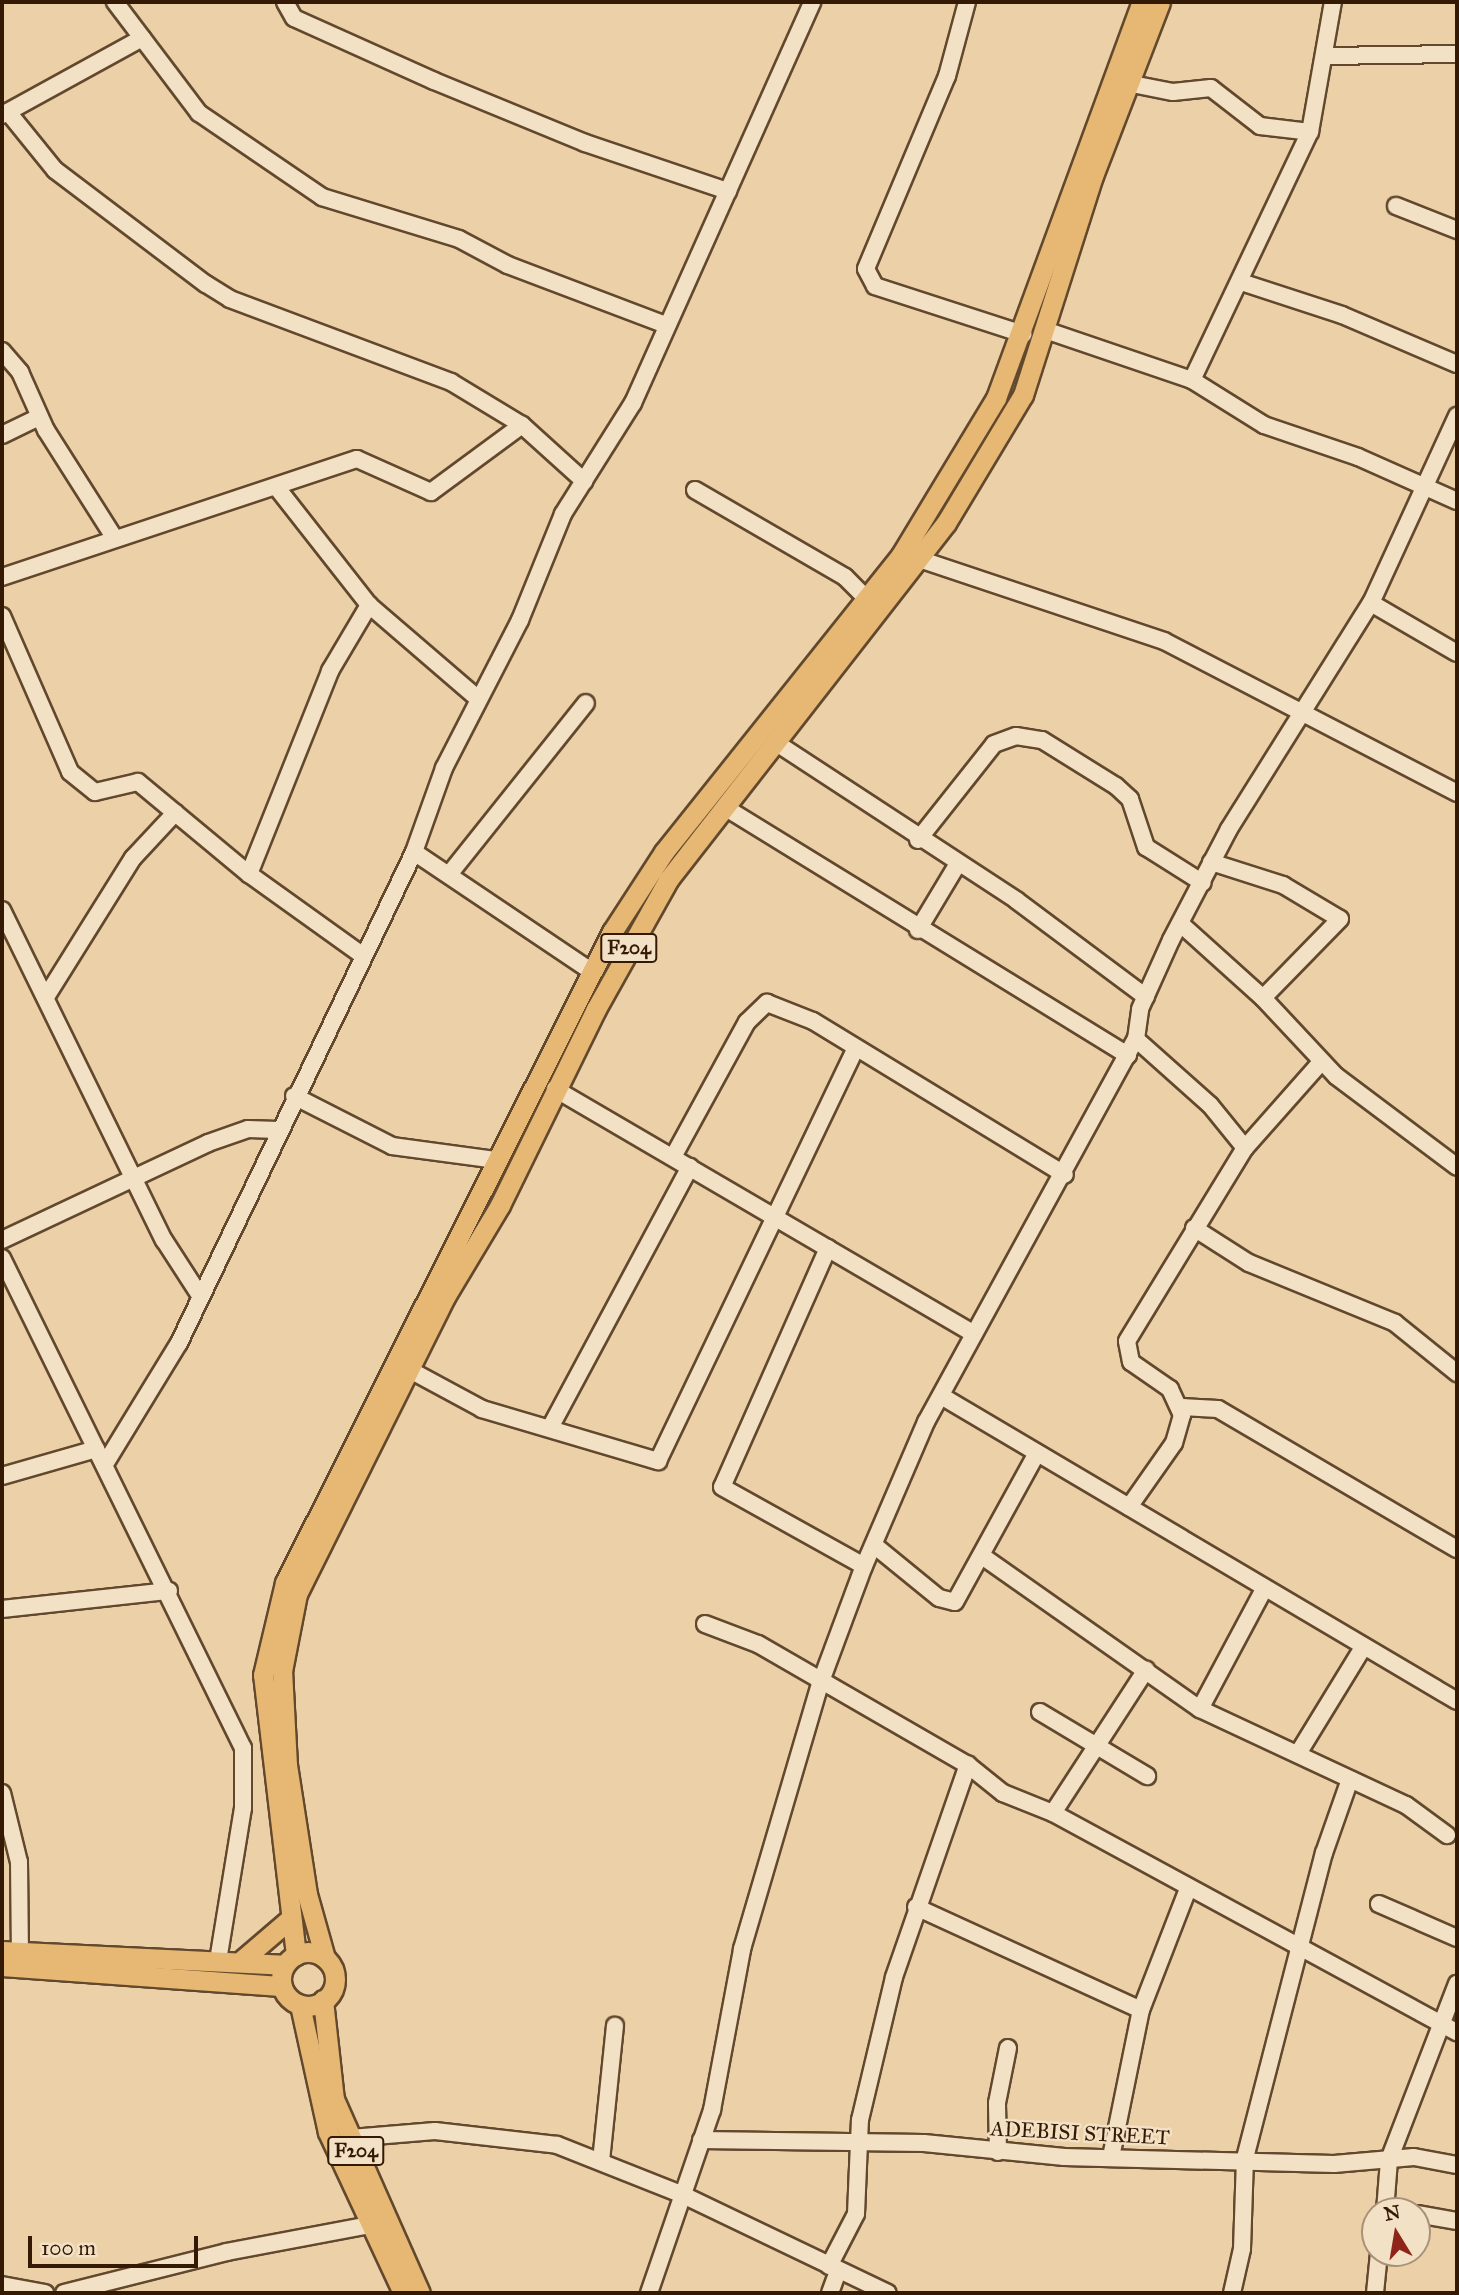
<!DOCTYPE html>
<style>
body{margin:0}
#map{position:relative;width:1459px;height:2295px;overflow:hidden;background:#ecd1a8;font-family:"IM FELL Great Primer",serif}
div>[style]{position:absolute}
.roads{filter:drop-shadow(2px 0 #62482d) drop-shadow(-2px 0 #62482d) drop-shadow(0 2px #62482d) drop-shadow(0 -2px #62482d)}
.minor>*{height:16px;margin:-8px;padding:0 8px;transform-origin:8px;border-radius:8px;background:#f3e1c6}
.major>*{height:19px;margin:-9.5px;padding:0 9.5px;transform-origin:9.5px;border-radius:9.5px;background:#e6b874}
.major>.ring{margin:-9.5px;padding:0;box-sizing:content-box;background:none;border:19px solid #e6b874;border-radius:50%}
span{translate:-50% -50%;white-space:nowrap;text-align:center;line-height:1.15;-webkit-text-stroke:5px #f3e1c6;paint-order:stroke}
.shield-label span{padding:2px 5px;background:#f3e1c6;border:2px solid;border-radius:5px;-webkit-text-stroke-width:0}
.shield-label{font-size:19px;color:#341a04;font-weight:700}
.street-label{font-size:21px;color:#341a04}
.frame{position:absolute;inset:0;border:4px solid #341a04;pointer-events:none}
.north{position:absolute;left:1361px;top:2197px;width:70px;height:70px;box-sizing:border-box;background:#f3e1c6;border:2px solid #a79178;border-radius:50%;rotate:349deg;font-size:19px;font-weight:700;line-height:28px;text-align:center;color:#341a04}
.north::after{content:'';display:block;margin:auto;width:24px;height:32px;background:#8f2418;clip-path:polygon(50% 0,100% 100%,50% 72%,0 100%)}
.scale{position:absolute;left:28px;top:2236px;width:170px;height:32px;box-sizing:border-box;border:4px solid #341a04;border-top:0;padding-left:9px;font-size:21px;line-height:24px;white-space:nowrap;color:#341a04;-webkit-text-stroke:5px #f3e1c6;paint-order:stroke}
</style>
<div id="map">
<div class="roads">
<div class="minor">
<div style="left:115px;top:2px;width:139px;rotate:52.9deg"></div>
<div style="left:199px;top:113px;width:149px;rotate:34.3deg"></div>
<div style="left:322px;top:197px;width:143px;rotate:17deg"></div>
<div style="left:459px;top:239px;width:55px;rotate:28deg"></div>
<div style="left:508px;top:265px;width:169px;rotate:20.8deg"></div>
<div style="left:285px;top:2px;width:18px;rotate:61deg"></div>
<div style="left:294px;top:18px;width:154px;rotate:24.2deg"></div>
<div style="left:434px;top:81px;width:163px;rotate:22.3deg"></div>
<div style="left:585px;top:143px;width:151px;rotate:18.6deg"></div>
<div style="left:967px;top:2px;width:77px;rotate:105.1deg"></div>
<div style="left:947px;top:76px;width:209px;rotate:112.8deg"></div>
<div style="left:866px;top:269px;width:19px;rotate:62deg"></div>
<div style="left:875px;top:286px;width:156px;rotate:18deg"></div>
<div style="left:1327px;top:56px;width:130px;rotate:-0.9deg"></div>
<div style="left:1127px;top:83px;width:47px;rotate:11.1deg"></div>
<div style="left:1173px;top:92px;width:38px;rotate:-6deg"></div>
<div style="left:1211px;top:88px;width:62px;rotate:37.8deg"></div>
<div style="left:1260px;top:126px;width:50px;rotate:6.8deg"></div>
<div style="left:8px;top:112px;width:75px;rotate:51deg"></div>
<div style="left:55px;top:170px;width:189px;rotate:37.1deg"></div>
<div style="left:206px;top:284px;width:28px;rotate:32deg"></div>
<div style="left:230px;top:299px;width:236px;rotate:20.6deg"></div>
<div style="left:451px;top:382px;width:83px;rotate:31.2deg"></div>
<div style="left:522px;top:425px;width:84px;rotate:42.1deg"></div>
<div style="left:2px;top:115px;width:160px;rotate:-28.8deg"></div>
<div style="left:1396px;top:206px;width:66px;rotate:21.5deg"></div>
<div style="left:1241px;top:282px;width:106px;rotate:18.1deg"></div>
<div style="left:1342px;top:315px;width:125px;rotate:23.1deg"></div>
<div style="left:1048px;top:331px;width:152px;rotate:18.8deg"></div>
<div style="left:1192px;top:380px;width:85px;rotate:32deg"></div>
<div style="left:1264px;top:425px;width:99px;rotate:18.8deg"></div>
<div style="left:1358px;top:457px;width:108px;rotate:24deg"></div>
<div style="left:2px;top:351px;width:28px;rotate:49deg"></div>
<div style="left:20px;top:372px;width:64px;rotate:65.9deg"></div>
<div style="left:46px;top:430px;width:127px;rotate:57.6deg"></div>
<div style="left:1192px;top:380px;width:275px;rotate:-64.6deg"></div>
<div style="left:1310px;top:132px;width:132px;rotate:-80deg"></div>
<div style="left:2px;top:435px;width:41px;rotate:-25.9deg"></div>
<div style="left:278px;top:489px;width:147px;rotate:51.9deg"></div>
<div style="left:369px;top:605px;width:141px;rotate:40.7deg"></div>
<div style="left:695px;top:490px;width:173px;rotate:30.1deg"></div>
<div style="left:845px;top:577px;width:28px;rotate:45deg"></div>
<div style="left:919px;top:559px;width:258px;rotate:18.5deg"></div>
<div style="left:1164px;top:641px;width:330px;rotate:27.4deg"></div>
<div style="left:2px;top:577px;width:374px;rotate:-18.4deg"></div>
<div style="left:357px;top:459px;width:81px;rotate:24deg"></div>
<div style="left:431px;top:492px;width:113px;rotate:-36.4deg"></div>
<div style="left:1371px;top:603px;width:99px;rotate:30.2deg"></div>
<div style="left:2px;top:616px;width:170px;rotate:66.4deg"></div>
<div style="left:70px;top:772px;width:32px;rotate:39deg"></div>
<div style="left:95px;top:792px;width:44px;rotate:-13.1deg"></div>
<div style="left:138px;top:782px;width:144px;rotate:39.7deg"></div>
<div style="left:249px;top:874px;width:139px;rotate:35.6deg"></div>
<div style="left:775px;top:742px;width:288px;rotate:33.2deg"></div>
<div style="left:1016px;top:900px;width:162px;rotate:36.7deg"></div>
<div style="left:726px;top:808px;width:472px;rotate:31.6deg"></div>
<div style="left:918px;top:840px;width:122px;rotate:-51.6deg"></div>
<div style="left:994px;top:744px;width:23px;rotate:-20deg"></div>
<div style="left:1016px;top:736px;width:26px;rotate:9deg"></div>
<div style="left:1042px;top:740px;width:87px;rotate:31.9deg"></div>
<div style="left:1116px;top:786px;width:19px;rotate:43deg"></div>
<div style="left:1130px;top:799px;width:51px;rotate:71.6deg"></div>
<div style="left:1146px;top:847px;width:67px;rotate:32.3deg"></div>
<div style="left:414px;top:852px;width:213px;rotate:33.9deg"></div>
<div style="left:1211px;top:862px;width:76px;rotate:17.7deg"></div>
<div style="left:1283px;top:885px;width:66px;rotate:30.8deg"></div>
<div style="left:1340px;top:919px;width:110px;rotate:134.3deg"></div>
<div style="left:451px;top:872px;width:216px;rotate:-51.4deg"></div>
<div style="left:249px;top:874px;width:219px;rotate:-68.2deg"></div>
<div style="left:330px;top:671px;width:77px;rotate:-59.4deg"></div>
<div style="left:2px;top:910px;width:368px;rotate:63.9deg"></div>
<div style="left:164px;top:1240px;width:64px;rotate:57.1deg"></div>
<div style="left:1182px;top:925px;width:109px;rotate:42deg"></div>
<div style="left:1263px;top:998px;width:107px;rotate:46.9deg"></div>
<div style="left:1336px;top:1076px;width:151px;rotate:36.9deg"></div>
<div style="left:918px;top:930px;width:76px;rotate:-59deg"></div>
<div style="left:46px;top:997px;width:164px;rotate:-58deg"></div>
<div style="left:133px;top:858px;width:62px;rotate:-47deg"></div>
<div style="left:555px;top:1089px;width:485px;rotate:30.3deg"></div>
<div style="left:294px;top:1096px;width:110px;rotate:27deg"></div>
<div style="left:392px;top:1146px;width:104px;rotate:7.7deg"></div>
<div style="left:1245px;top:1148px;width:115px;rotate:-48.5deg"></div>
<div style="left:673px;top:1157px;width:154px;rotate:-61.3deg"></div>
<div style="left:747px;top:1022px;width:28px;rotate:-44deg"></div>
<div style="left:767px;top:1003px;width:49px;rotate:21.4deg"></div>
<div style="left:813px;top:1021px;width:295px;rotate:31.4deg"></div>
<div style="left:1194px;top:1228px;width:65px;rotate:32.5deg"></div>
<div style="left:1249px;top:1263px;width:158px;rotate:22.3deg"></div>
<div style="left:1395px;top:1323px;width:80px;rotate:38.9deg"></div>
<div style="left:2px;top:1240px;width:228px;rotate:-25.2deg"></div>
<div style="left:208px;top:1143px;width:42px;rotate:-19.3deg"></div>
<div style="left:248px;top:1129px;width:30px;rotate:2deg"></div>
<div style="left:828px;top:1248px;width:261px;rotate:113.9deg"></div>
<div style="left:722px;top:1487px;width:162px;rotate:29.1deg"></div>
<div style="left:2px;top:1258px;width:546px;rotate:63.81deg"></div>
<div style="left:243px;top:1748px;width:60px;rotate:90deg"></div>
<div style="left:243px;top:1808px;width:154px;rotate:99.3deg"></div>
<div style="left:410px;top:1370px;width:82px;rotate:28.4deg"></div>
<div style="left:482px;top:1409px;width:184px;rotate:16.5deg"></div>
<div style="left:658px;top:1461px;width:454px;rotate:-64.4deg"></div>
<div style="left:943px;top:1397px;width:597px;rotate:30.6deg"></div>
<div style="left:1181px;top:1407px;width:37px;rotate:3deg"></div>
<div style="left:1218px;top:1409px;width:277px;rotate:30.4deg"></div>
<div style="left:551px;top:1426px;width:294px;rotate:-61.8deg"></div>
<div style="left:105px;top:1464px;width:142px;rotate:-58.6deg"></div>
<div style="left:179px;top:1343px;width:544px;rotate:-64.42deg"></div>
<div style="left:414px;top:852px;width:89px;rotate:-70.3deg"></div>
<div style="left:444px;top:768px;width:166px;rotate:-62.8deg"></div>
<div style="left:520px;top:620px;width:114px;rotate:-67.9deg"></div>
<div style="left:563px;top:514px;width:131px;rotate:-57.8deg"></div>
<div style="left:633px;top:403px;width:439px;rotate:-65.9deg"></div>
<div style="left:2px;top:1476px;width:98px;rotate:-16deg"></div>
<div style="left:1129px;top:1507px;width:78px;rotate:-54.9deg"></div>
<div style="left:1174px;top:1443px;width:29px;rotate:-74deg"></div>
<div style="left:1182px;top:1415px;width:29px;rotate:-115deg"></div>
<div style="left:1170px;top:1389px;width:47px;rotate:-145.3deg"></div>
<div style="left:1131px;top:1362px;width:21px;rotate:-101deg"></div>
<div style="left:1127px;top:1341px;width:226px;rotate:-58.6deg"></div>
<div style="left:1245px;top:1148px;width:55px;rotate:-129.1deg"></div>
<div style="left:1210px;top:1105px;width:99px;rotate:-138.3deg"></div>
<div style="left:874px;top:1545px;width:84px;rotate:39.2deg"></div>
<div style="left:939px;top:1598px;width:16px;rotate:14deg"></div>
<div style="left:955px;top:1602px;width:170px;rotate:-61.2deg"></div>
<div style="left:982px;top:1556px;width:266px;rotate:35.1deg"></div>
<div style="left:1200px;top:1709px;width:227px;rotate:25deg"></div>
<div style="left:1406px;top:1805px;width:51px;rotate:36.2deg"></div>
<div style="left:2px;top:1609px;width:168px;rotate:-6.2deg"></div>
<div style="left:705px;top:1624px;width:57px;rotate:20.7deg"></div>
<div style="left:758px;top:1644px;width:242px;rotate:30deg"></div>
<div style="left:968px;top:1765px;width:45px;rotate:38.7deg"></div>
<div style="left:1003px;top:1793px;width:54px;rotate:21.8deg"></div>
<div style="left:1053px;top:1813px;width:460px;rotate:28.5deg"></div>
<div style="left:1200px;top:1709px;width:136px;rotate:-61.9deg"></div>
<div style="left:1040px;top:1712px;width:125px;rotate:30.9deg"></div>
<div style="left:1299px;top:1752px;width:124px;rotate:-58.5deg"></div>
<div style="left:2px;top:1793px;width:71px;rotate:76.2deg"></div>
<div style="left:19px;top:1862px;width:90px;rotate:89.4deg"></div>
<div style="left:1053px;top:1813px;width:171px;rotate:-57deg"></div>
<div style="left:1379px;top:1904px;width:85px;rotate:23.6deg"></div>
<div style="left:916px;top:1907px;width:247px;rotate:24.6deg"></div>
<div style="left:351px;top:2138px;width:84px;rotate:-4.8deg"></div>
<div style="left:435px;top:2131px;width:123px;rotate:6.5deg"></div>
<div style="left:557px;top:2145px;width:136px;rotate:21.6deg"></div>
<div style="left:683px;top:2195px;width:227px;rotate:25.6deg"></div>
<div style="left:701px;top:2140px;width:223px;rotate:0.8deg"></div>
<div style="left:924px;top:2143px;width:141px;rotate:5.7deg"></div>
<div style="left:1064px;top:2157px;width:270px;rotate:1.5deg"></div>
<div style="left:1334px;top:2164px;width:80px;rotate:-5deg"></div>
<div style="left:1414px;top:2157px;width:44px;rotate:10.5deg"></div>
<div style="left:998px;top:2152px;width:49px;rotate:-91.2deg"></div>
<div style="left:997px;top:2103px;width:56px;rotate:-78.7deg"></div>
<div style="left:1111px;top:2157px;width:150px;rotate:-78.5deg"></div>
<div style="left:1141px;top:2010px;width:130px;rotate:-68.8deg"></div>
<div style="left:601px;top:2161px;width:136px;rotate:-84.1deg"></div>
<div style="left:1385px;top:2211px;width:51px;rotate:-85.5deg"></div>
<div style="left:1389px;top:2160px;width:189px;rotate:-68.9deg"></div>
<div style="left:1417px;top:2214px;width:41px;rotate:9.9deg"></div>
<div style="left:829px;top:2266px;width:59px;rotate:-62.6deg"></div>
<div style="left:856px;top:2214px;width:94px;rotate:-87.6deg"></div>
<div style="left:860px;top:2120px;width:147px;rotate:-76.6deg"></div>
<div style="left:894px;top:1977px;width:225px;rotate:-70.8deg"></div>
<div style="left:2px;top:2285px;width:44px;rotate:10.5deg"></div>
<div style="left:64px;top:2293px;width:168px;rotate:-14.1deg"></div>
<div style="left:227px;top:2252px;width:146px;rotate:-10.7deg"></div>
<div style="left:649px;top:2293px;width:194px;rotate:-71deg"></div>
<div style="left:712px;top:2110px;width:164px;rotate:-79.4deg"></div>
<div style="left:742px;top:1949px;width:276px;rotate:-73.6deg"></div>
<div style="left:820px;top:1684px;width:126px;rotate:-69.6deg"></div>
<div style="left:864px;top:1566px;width:157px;rotate:-66.7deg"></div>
<div style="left:926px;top:1422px;width:437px;rotate:-61.3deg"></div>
<div style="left:1136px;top:1039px;width:30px;rotate:-82deg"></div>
<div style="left:1140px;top:1009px;width:76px;rotate:-65.8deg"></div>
<div style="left:1171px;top:940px;width:125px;rotate:-62.4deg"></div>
<div style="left:1229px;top:829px;width:267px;rotate:-57.9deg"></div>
<div style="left:1371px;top:603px;width:206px;rotate:-65.3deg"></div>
<div style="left:830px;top:2293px;width:23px;rotate:-70deg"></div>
<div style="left:1232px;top:2293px;width:45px;rotate:-77.2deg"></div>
<div style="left:1242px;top:2249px;width:91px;rotate:-88.1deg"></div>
<div style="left:1245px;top:2158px;width:315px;rotate:-75.5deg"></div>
<div style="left:1324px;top:1853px;width:78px;rotate:-70.6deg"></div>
<div style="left:1375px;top:2293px;width:40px;rotate:-84.3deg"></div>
</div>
<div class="major">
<div style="left:2px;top:1951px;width:282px;rotate:2.8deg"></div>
<div class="ring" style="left:281px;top:1952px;width:35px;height:35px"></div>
<div style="left:296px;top:1955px;width:282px;rotate:-96.7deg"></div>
<div style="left:263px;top:1675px;width:95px;rotate:-76.6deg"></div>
<div style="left:285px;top:1583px;width:729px;rotate:-63.33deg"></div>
<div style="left:612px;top:932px;width:95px;rotate:-57deg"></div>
<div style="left:664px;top:852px;width:380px;rotate:-51.4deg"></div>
<div style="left:901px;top:555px;width:184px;rotate:-58.8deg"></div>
<div style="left:996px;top:398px;width:422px;rotate:-69.8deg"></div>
<div style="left:325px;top:1958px;width:66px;rotate:-105.7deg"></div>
<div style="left:307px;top:1894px;width:131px;rotate:-98.8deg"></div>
<div style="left:287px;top:1765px;width:94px;rotate:-93deg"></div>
<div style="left:282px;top:1671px;width:78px;rotate:-79deg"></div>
<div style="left:297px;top:1594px;width:332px;rotate:-63.5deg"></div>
<div style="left:445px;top:1297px;width:107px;rotate:-59.1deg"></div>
<div style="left:500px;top:1205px;width:218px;rotate:-63.9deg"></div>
<div style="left:596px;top:1009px;width:148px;rotate:-60.8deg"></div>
<div style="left:668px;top:880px;width:452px;rotate:-52.1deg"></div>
<div style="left:946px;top:523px;width:149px;rotate:-59deg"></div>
<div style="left:1023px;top:395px;width:230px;rotate:-72.3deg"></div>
<div style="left:1093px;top:176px;width:186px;rotate:-68.9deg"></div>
<div style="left:242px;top:1960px;width:63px;rotate:-40.5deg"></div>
<div style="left:2px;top:1966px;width:280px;rotate:4.1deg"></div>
<div style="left:323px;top:2000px;width:100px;rotate:83.7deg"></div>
<div style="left:334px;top:2099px;width:212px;rotate:66.1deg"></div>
<div style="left:300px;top:2005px;width:130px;rotate:77.6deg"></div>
<div style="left:328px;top:2132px;width:178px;rotate:65deg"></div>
</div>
</div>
<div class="shield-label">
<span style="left:629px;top:948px">F204</span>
<span style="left:356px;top:2151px">F204</span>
</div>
<div class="street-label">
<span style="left:1080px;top:2133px;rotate:3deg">ADEBISI STREET</span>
</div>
<div class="frame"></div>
<div class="north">N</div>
<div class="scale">100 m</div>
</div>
